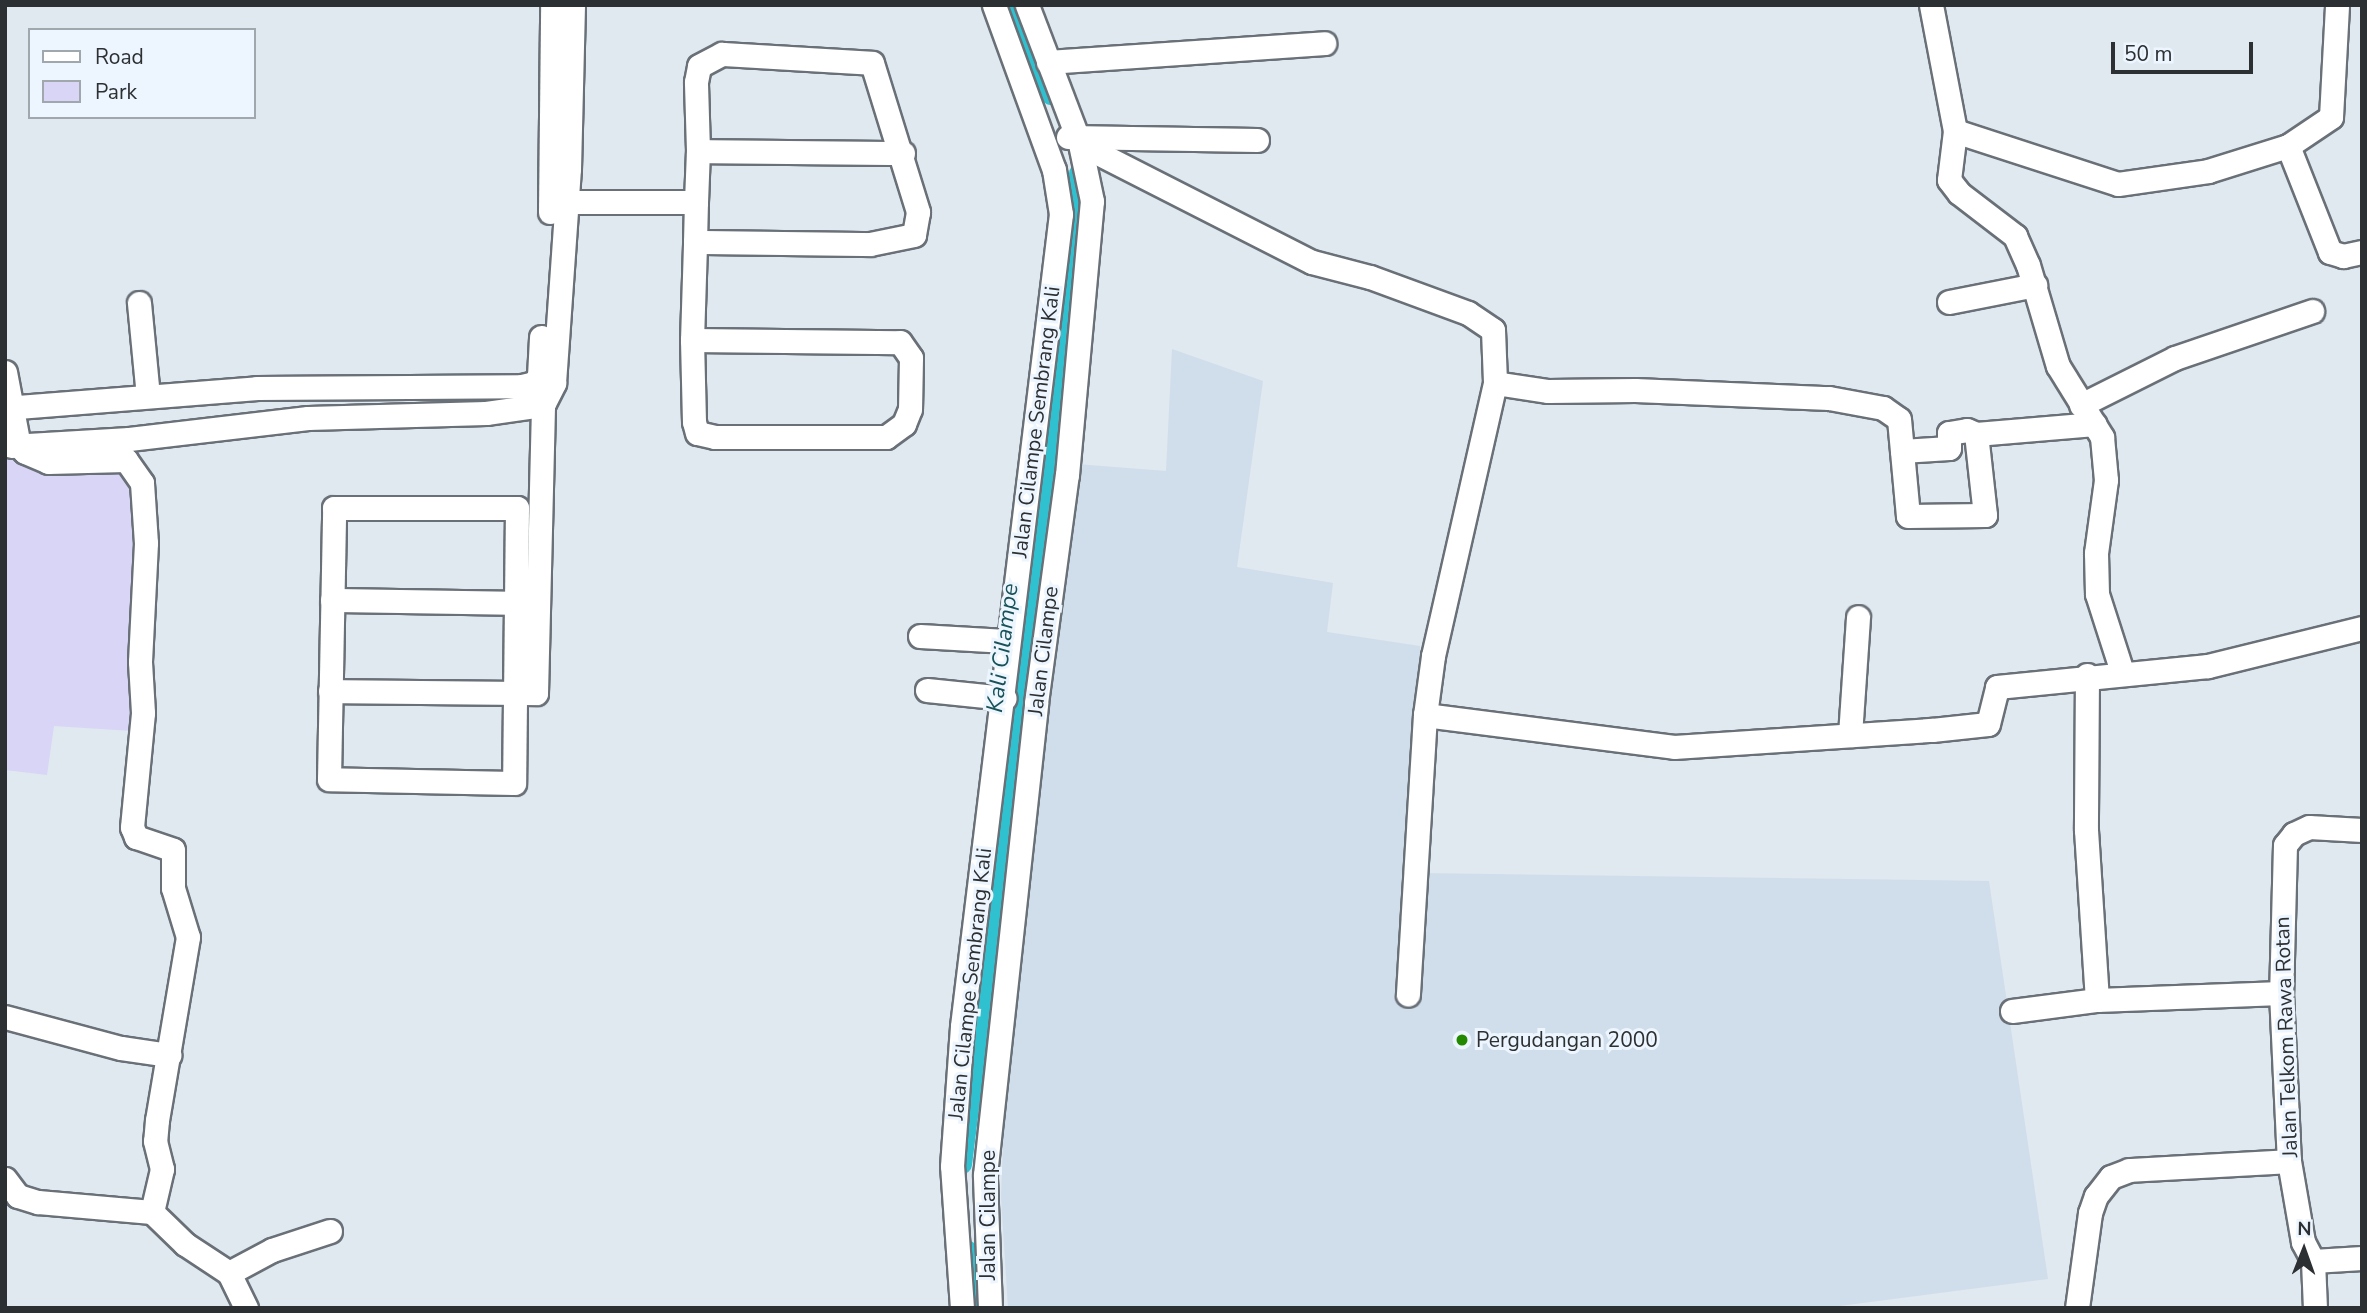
<!DOCTYPE html>
<style>
body{margin:0}
#map{position:relative;width:2367px;height:1313px;overflow:hidden;background:#e0e8f0;font-family:"Nunito Sans",sans-serif}
div>[style]{position:absolute}
.built>*{inset:0;background:#d0ddeb}
.green>*{inset:0;background:#d8d5f7}
.canal>*{height:19px;margin:-9.5px;padding:0 9.5px;transform-origin:9.5px;border-radius:9.5px;background:#2fc1cf}
.roads{filter:drop-shadow(2px 0 #697077) drop-shadow(-2px 0 #697077) drop-shadow(0 2px #697077) drop-shadow(0 -2px #697077)}
.minor>*{height:23px;margin:-11.5px;padding:0 11.5px;transform-origin:11.5px;border-radius:11.5px;background:#fff}
.dots>*{width:19px;height:19px;translate:-50% -50%;box-sizing:border-box;border:4px solid #edf6fe;border-radius:50%}
span{translate:-50% -50%;white-space:nowrap;text-align:center;line-height:1.15;-webkit-text-stroke:6px #edf6fe;paint-order:stroke}
.street-label{font-size:21px;color:#2d3033}
.poi-label{font-size:21px;color:#2d3033}
.left{translate:0 -50%;text-align:left}
.water-label{font-size:23px;color:#185258;font-style:italic}
.frame{position:absolute;inset:0;border:7px solid #2d3033;pointer-events:none}
.legend{position:absolute;left:28px;top:28px;width:228px;height:91px;box-sizing:border-box;background:#edf6fe;border:2px solid #a0a7ad;margin:0;padding:9px 12px;list-style:none;font-size:21px;color:#2d3033}
.legend li{display:flex;align-items:center;gap:14px;height:35px}
.legend b{width:35px;border:2px solid #a0a7ad}
.north{position:absolute;left:2269px;top:1215px;width:70px;height:70px;-webkit-text-stroke:5px #edf6fe;paint-order:stroke;rotate:1deg;font-size:19px;font-weight:700;line-height:28px;text-align:center;color:#2d3033}
.north::after{content:'';display:block;margin:auto;width:24px;height:32px;background:#2d3033;clip-path:polygon(50% 0,100% 100%,50% 72%,0 100%)}
.scale{position:absolute;left:2111px;top:42px;width:142px;height:32px;box-sizing:border-box;border:4px solid #2d3033;border-top:0;padding-left:9px;font-size:21px;line-height:24px;white-space:nowrap;color:#2d3033;-webkit-text-stroke:5px #edf6fe;paint-order:stroke}
</style>
<div id="map">
<div class="built">
<div style="clip-path:polygon(1172px 349px,1263px 381px,1237px 567px,1333px 583px,1327px 632px,1420px 646px,1419px 873px,1989px 881px,2048px 1279px,1824px 1308px,1008px 1308px,1001px 1197px,1009px 980px,1076px 464px,1166px 471px)"></div>
</div>
<div class="green">
<div style="clip-path:polygon(138px 446px,153px 515px,148px 732px,54px 726px,47px 775px,5px 770px,5px 454px)"></div>
</div>
<div class="canal">
<div style="left:1011px;top:5px;width:98px;rotate:66.6deg"></div>
<div style="left:962px;top:1164px;width:929px;rotate:-82.83deg"></div>
<div style="left:1078px;top:242px;width:69px;rotate:-90deg"></div>
<div style="left:968px;top:1250px;width:58px;rotate:84.1deg"></div>
</div>
<div class="roads">
<div class="minor">
<div style="left:1931px;top:5px;width:128px;rotate:79.2deg"></div>
<div style="left:1955px;top:131px;width:49px;rotate:97deg"></div>
<div style="left:1949px;top:180px;width:16px;rotate:52deg"></div>
<div style="left:1959px;top:193px;width:71px;rotate:37.5deg"></div>
<div style="left:2015px;top:236px;width:32px;rotate:66deg"></div>
<div style="left:2028px;top:265px;width:105px;rotate:73.5deg"></div>
<div style="left:2058px;top:366px;width:84px;rotate:58.2deg"></div>
<div style="left:2102px;top:437px;width:43px;rotate:84.7deg"></div>
<div style="left:2106px;top:480px;width:74px;rotate:97.8deg"></div>
<div style="left:2096px;top:553px;width:41px;rotate:88.6deg"></div>
<div style="left:2097px;top:594px;width:82px;rotate:72.2deg"></div>
<div style="left:1048px;top:62px;width:277px;rotate:-3.9deg"></div>
<div style="left:1955px;top:131px;width:171px;rotate:18deg"></div>
<div style="left:2118px;top:184px;width:91px;rotate:-8.2deg"></div>
<div style="left:2208px;top:171px;width:84px;rotate:-17.4deg"></div>
<div style="left:2288px;top:146px;width:52px;rotate:-34deg"></div>
<div style="left:2331px;top:117px;width:112px;rotate:-86.9deg"></div>
<div style="left:1068px;top:137px;width:189px;rotate:0.9deg"></div>
<div style="left:1080px;top:144px;width:260px;rotate:27deg"></div>
<div style="left:1312px;top:262px;width:60px;rotate:14.5deg"></div>
<div style="left:1370px;top:277px;width:104px;rotate:20.2deg"></div>
<div style="left:1468px;top:313px;width:30px;rotate:34deg"></div>
<div style="left:1493px;top:330px;width:53px;rotate:87.8deg"></div>
<div style="left:1495px;top:383px;width:280px;rotate:102.8deg"></div>
<div style="left:1433px;top:656px;width:60px;rotate:97.7deg"></div>
<div style="left:1425px;top:715px;width:280px;rotate:93.5deg"></div>
<div style="left:2288px;top:146px;width:114px;rotate:68.4deg"></div>
<div style="left:2330px;top:252px;width:14px;rotate:17deg"></div>
<div style="left:2343px;top:256px;width:19px;rotate:-12deg"></div>
<div style="left:698px;top:151px;width:205px;rotate:0.6deg"></div>
<div style="left:551px;top:202px;width:145px"></div>
<div style="left:550px;top:212px;width:207px;rotate:-89.4deg"></div>
<div style="left:1949px;top:302px;width:88px;rotate:-11.2deg"></div>
<div style="left:139px;top:303px;width:93px;rotate:84.5deg"></div>
<div style="left:692px;top:340px;width:208px;rotate:0.6deg"></div>
<div style="left:900px;top:342px;width:19px;rotate:55deg"></div>
<div style="left:911px;top:358px;width:51px;rotate:91.1deg"></div>
<div style="left:910px;top:409px;width:16px;rotate:112deg"></div>
<div style="left:904px;top:424px;width:22px;rotate:144deg"></div>
<div style="left:886px;top:437px;width:171px;rotate:180deg"></div>
<div style="left:715px;top:437px;width:18px;rotate:-167deg"></div>
<div style="left:697px;top:433px;width:11px;rotate:-105deg"></div>
<div style="left:694px;top:422px;width:82px;rotate:-91.4deg"></div>
<div style="left:692px;top:340px;width:98px;rotate:-88.2deg"></div>
<div style="left:695px;top:242px;width:40px;rotate:-88.6deg"></div>
<div style="left:696px;top:202px;width:51px;rotate:-87.8deg"></div>
<div style="left:698px;top:151px;width:69px;rotate:-91.7deg"></div>
<div style="left:696px;top:82px;width:16px;rotate:-79deg"></div>
<div style="left:699px;top:66px;width:26px;rotate:-28deg"></div>
<div style="left:722px;top:54px;width:150px;rotate:3.4deg"></div>
<div style="left:872px;top:63px;width:156px;rotate:72.8deg"></div>
<div style="left:918px;top:212px;width:23px;rotate:100deg"></div>
<div style="left:914px;top:235px;width:45px;rotate:168.4deg"></div>
<div style="left:870px;top:244px;width:175px;rotate:-179.3deg"></div>
<div style="left:5px;top:372px;width:75px;rotate:79.3deg"></div>
<div style="left:19px;top:446px;width:8px;rotate:45deg"></div>
<div style="left:25px;top:452px;width:25px;rotate:23deg"></div>
<div style="left:48px;top:462px;width:78px;rotate:-1.5deg"></div>
<div style="left:126px;top:460px;width:28px;rotate:55deg"></div>
<div style="left:142px;top:483px;width:60px;rotate:86.2deg"></div>
<div style="left:146px;top:543px;width:119px;rotate:92.9deg"></div>
<div style="left:140px;top:662px;width:51px;rotate:86.6deg"></div>
<div style="left:143px;top:713px;width:115px;rotate:95.5deg"></div>
<div style="left:132px;top:827px;width:11px;rotate:68deg"></div>
<div style="left:136px;top:837px;width:39px;rotate:19deg"></div>
<div style="left:173px;top:850px;width:38px;rotate:90deg"></div>
<div style="left:173px;top:888px;width:51px;rotate:73deg"></div>
<div style="left:188px;top:937px;width:186px;rotate:99.6deg"></div>
<div style="left:157px;top:1120px;width:21px;rotate:95deg"></div>
<div style="left:155px;top:1141px;width:29px;rotate:76deg"></div>
<div style="left:162px;top:1169px;width:44px;rotate:103.1deg"></div>
<div style="left:1495px;top:383px;width:54px;rotate:8.6deg"></div>
<div style="left:1548px;top:391px;width:87px;rotate:-0.7deg"></div>
<div style="left:1635px;top:390px;width:194px;rotate:2.4deg"></div>
<div style="left:1829px;top:398px;width:55px;rotate:10.5deg"></div>
<div style="left:1883px;top:408px;width:19px;rotate:35deg"></div>
<div style="left:1899px;top:419px;width:97px;rotate:84.7deg"></div>
<div style="left:1908px;top:516px;width:77px;rotate:-0.7deg"></div>
<div style="left:1985px;top:515px;width:81px;rotate:-96.3deg"></div>
<div style="left:2081px;top:405px;width:105px;rotate:-26.6deg"></div>
<div style="left:2175px;top:358px;width:145px;rotate:-18.9deg"></div>
<div style="left:5px;top:408px;width:253px;rotate:-4.5deg"></div>
<div style="left:257px;top:388px;width:265px;rotate:-0.4deg"></div>
<div style="left:522px;top:386px;width:12px;rotate:-14deg"></div>
<div style="left:534px;top:383px;width:9px;rotate:-54deg"></div>
<div style="left:539px;top:376px;width:39px;rotate:-87deg"></div>
<div style="left:11px;top:446px;width:118px;rotate:-3.4deg"></div>
<div style="left:129px;top:439px;width:180px;rotate:-6.7deg"></div>
<div style="left:308px;top:418px;width:178px;rotate:-1.6deg"></div>
<div style="left:486px;top:413px;width:58px;rotate:-8deg"></div>
<div style="left:543px;top:405px;width:25px;rotate:-63deg"></div>
<div style="left:554px;top:383px;width:215px;rotate:-86deg"></div>
<div style="left:569px;top:169px;width:164px;rotate:-88.6deg"></div>
<div style="left:1902px;top:451px;width:47px;rotate:-3.7deg"></div>
<div style="left:1949px;top:448px;width:15px;rotate:-90deg"></div>
<div style="left:1949px;top:433px;width:18px;rotate:-9deg"></div>
<div style="left:1967px;top:430px;width:10px;rotate:24deg"></div>
<div style="left:1976px;top:434px;width:119px;rotate:-4.8deg"></div>
<div style="left:334px;top:508px;width:183px"></div>
<div style="left:517px;top:508px;width:275px;rotate:90.6deg"></div>
<div style="left:514px;top:783px;width:185px;rotate:-178.8deg"></div>
<div style="left:329px;top:779px;width:271px;rotate:-88.9deg"></div>
<div style="left:332px;top:600px;width:198px;rotate:0.9deg"></div>
<div style="left:920px;top:636px;width:86px;rotate:3.3deg"></div>
<div style="left:2087px;top:675px;width:155px;rotate:90.4deg"></div>
<div style="left:2086px;top:830px;width:170px;rotate:86.3deg"></div>
<div style="left:927px;top:690px;width:78px;rotate:5.9deg"></div>
<div style="left:330px;top:691px;width:206px;rotate:0.6deg"></div>
<div style="left:536px;top:693px;width:288px;rotate:-88.6deg"></div>
<div style="left:543px;top:405px;width:14px;rotate:-115deg"></div>
<div style="left:1425px;top:715px;width:251px;rotate:7.3deg"></div>
<div style="left:1674px;top:747px;width:259px;rotate:-3.8deg"></div>
<div style="left:1932px;top:730px;width:56px;rotate:-6.1deg"></div>
<div style="left:1988px;top:724px;width:38px;rotate:-76deg"></div>
<div style="left:1997px;top:687px;width:212px;rotate:-5.7deg"></div>
<div style="left:2208px;top:666px;width:159px;rotate:-13.9deg"></div>
<div style="left:1850px;top:735px;width:118px;rotate:-86.1deg"></div>
<div style="left:2362px;top:830px;width:53px;rotate:-176.8deg"></div>
<div style="left:2309px;top:827px;width:17px;rotate:155deg"></div>
<div style="left:2294px;top:834px;width:14px;rotate:129deg"></div>
<div style="left:2285px;top:845px;width:148px;rotate:91.5deg"></div>
<div style="left:2281px;top:993px;width:168px;rotate:87.3deg"></div>
<div style="left:2289px;top:1161px;width:82px;rotate:80.2deg"></div>
<div style="left:2303px;top:1242px;width:21px;rotate:62deg"></div>
<div style="left:2313px;top:1261px;width:49px;rotate:-3.5deg"></div>
<div style="left:2012px;top:1011px;width:86px;rotate:-7.4deg"></div>
<div style="left:2097px;top:1000px;width:184px;rotate:-2.2deg"></div>
<div style="left:5px;top:1017px;width:120px;rotate:15deg"></div>
<div style="left:121px;top:1048px;width:49px;rotate:8.3deg"></div>
<div style="left:5px;top:1179px;width:21px;rotate:53deg"></div>
<div style="left:18px;top:1196px;width:21px;rotate:17deg"></div>
<div style="left:38px;top:1202px;width:114px;rotate:5deg"></div>
<div style="left:152px;top:1212px;width:46px;rotate:44.1deg"></div>
<div style="left:185px;top:1244px;width:53px;rotate:33.4deg"></div>
<div style="left:229px;top:1273px;width:39px;rotate:64deg"></div>
<div style="left:2313px;top:1261px;width:47px;rotate:87.6deg"></div>
<div style="left:229px;top:1273px;width:49px;rotate:-28.1deg"></div>
<div style="left:272px;top:1250px;width:61px;rotate:-18.1deg"></div>
<div style="left:962px;top:1308px;width:142px;rotate:-94deg"></div>
<div style="left:952px;top:1166px;width:140px;rotate:-85.9deg"></div>
<div style="left:962px;top:1026px;width:818px;rotate:-83.05deg"></div>
<div style="left:1061px;top:214px;width:45px;rotate:-99deg"></div>
<div style="left:1054px;top:170px;width:176px;rotate:-110deg"></div>
<div style="left:990px;top:1308px;width:133px;rotate:-92.2deg"></div>
<div style="left:985px;top:1175px;width:475px;rotate:-83.8deg"></div>
<div style="left:1036px;top:703px;width:230px;rotate:-82.3deg"></div>
<div style="left:1067px;top:475px;width:275px;rotate:-84.8deg"></div>
<div style="left:1092px;top:201px;width:58px;rotate:-101.9deg"></div>
<div style="left:1080px;top:144px;width:149px;rotate:-110.9deg"></div>
<div style="left:2077px;top:1308px;width:96px;rotate:-82.2deg"></div>
<div style="left:2090px;top:1213px;width:18px;rotate:-71deg"></div>
<div style="left:2096px;top:1196px;width:24px;rotate:-52deg"></div>
<div style="left:2111px;top:1177px;width:19px;rotate:-21deg"></div>
<div style="left:2129px;top:1170px;width:160px;rotate:-3.2deg"></div>
</div>
</div>
<div class="dots">
<div style="left:1462px;top:1040px;background:#238a00"></div>
</div>
<div class="street-label">
<span style="left:1036px;top:422px;rotate:-83deg">Jalan Cilampe Sembrang Kali</span>
<span style="left:1043px;top:651px;rotate:-83deg">Jalan Cilampe</span>
<span style="left:970px;top:984px;rotate:-84deg">Jalan Cilampe Sembrang Kali</span>
<span style="left:2286px;top:1037px;rotate:-92deg">Jalan Telkom Rawa Rotan</span>
<span style="left:988px;top:1215px;rotate:-90deg">Jalan Cilampe</span>
</div>
<div class="poi-label">
<span class="left" style="left:1476px;top:1040px">Pergudangan 2000</span>
</div>
<div class="water-label">
<span style="left:1003px;top:648px;rotate:-83deg">Kali Cilampe</span>
</div>
<div class="frame"></div>
<ul class="legend">
<li><b style="height:9px;background:#fff"></b>Road</li>
<li><b style="height:19px;background:#d8d5f7"></b>Park</li>
</ul>
<div class="north">N</div>
<div class="scale">50 m</div>
</div>
